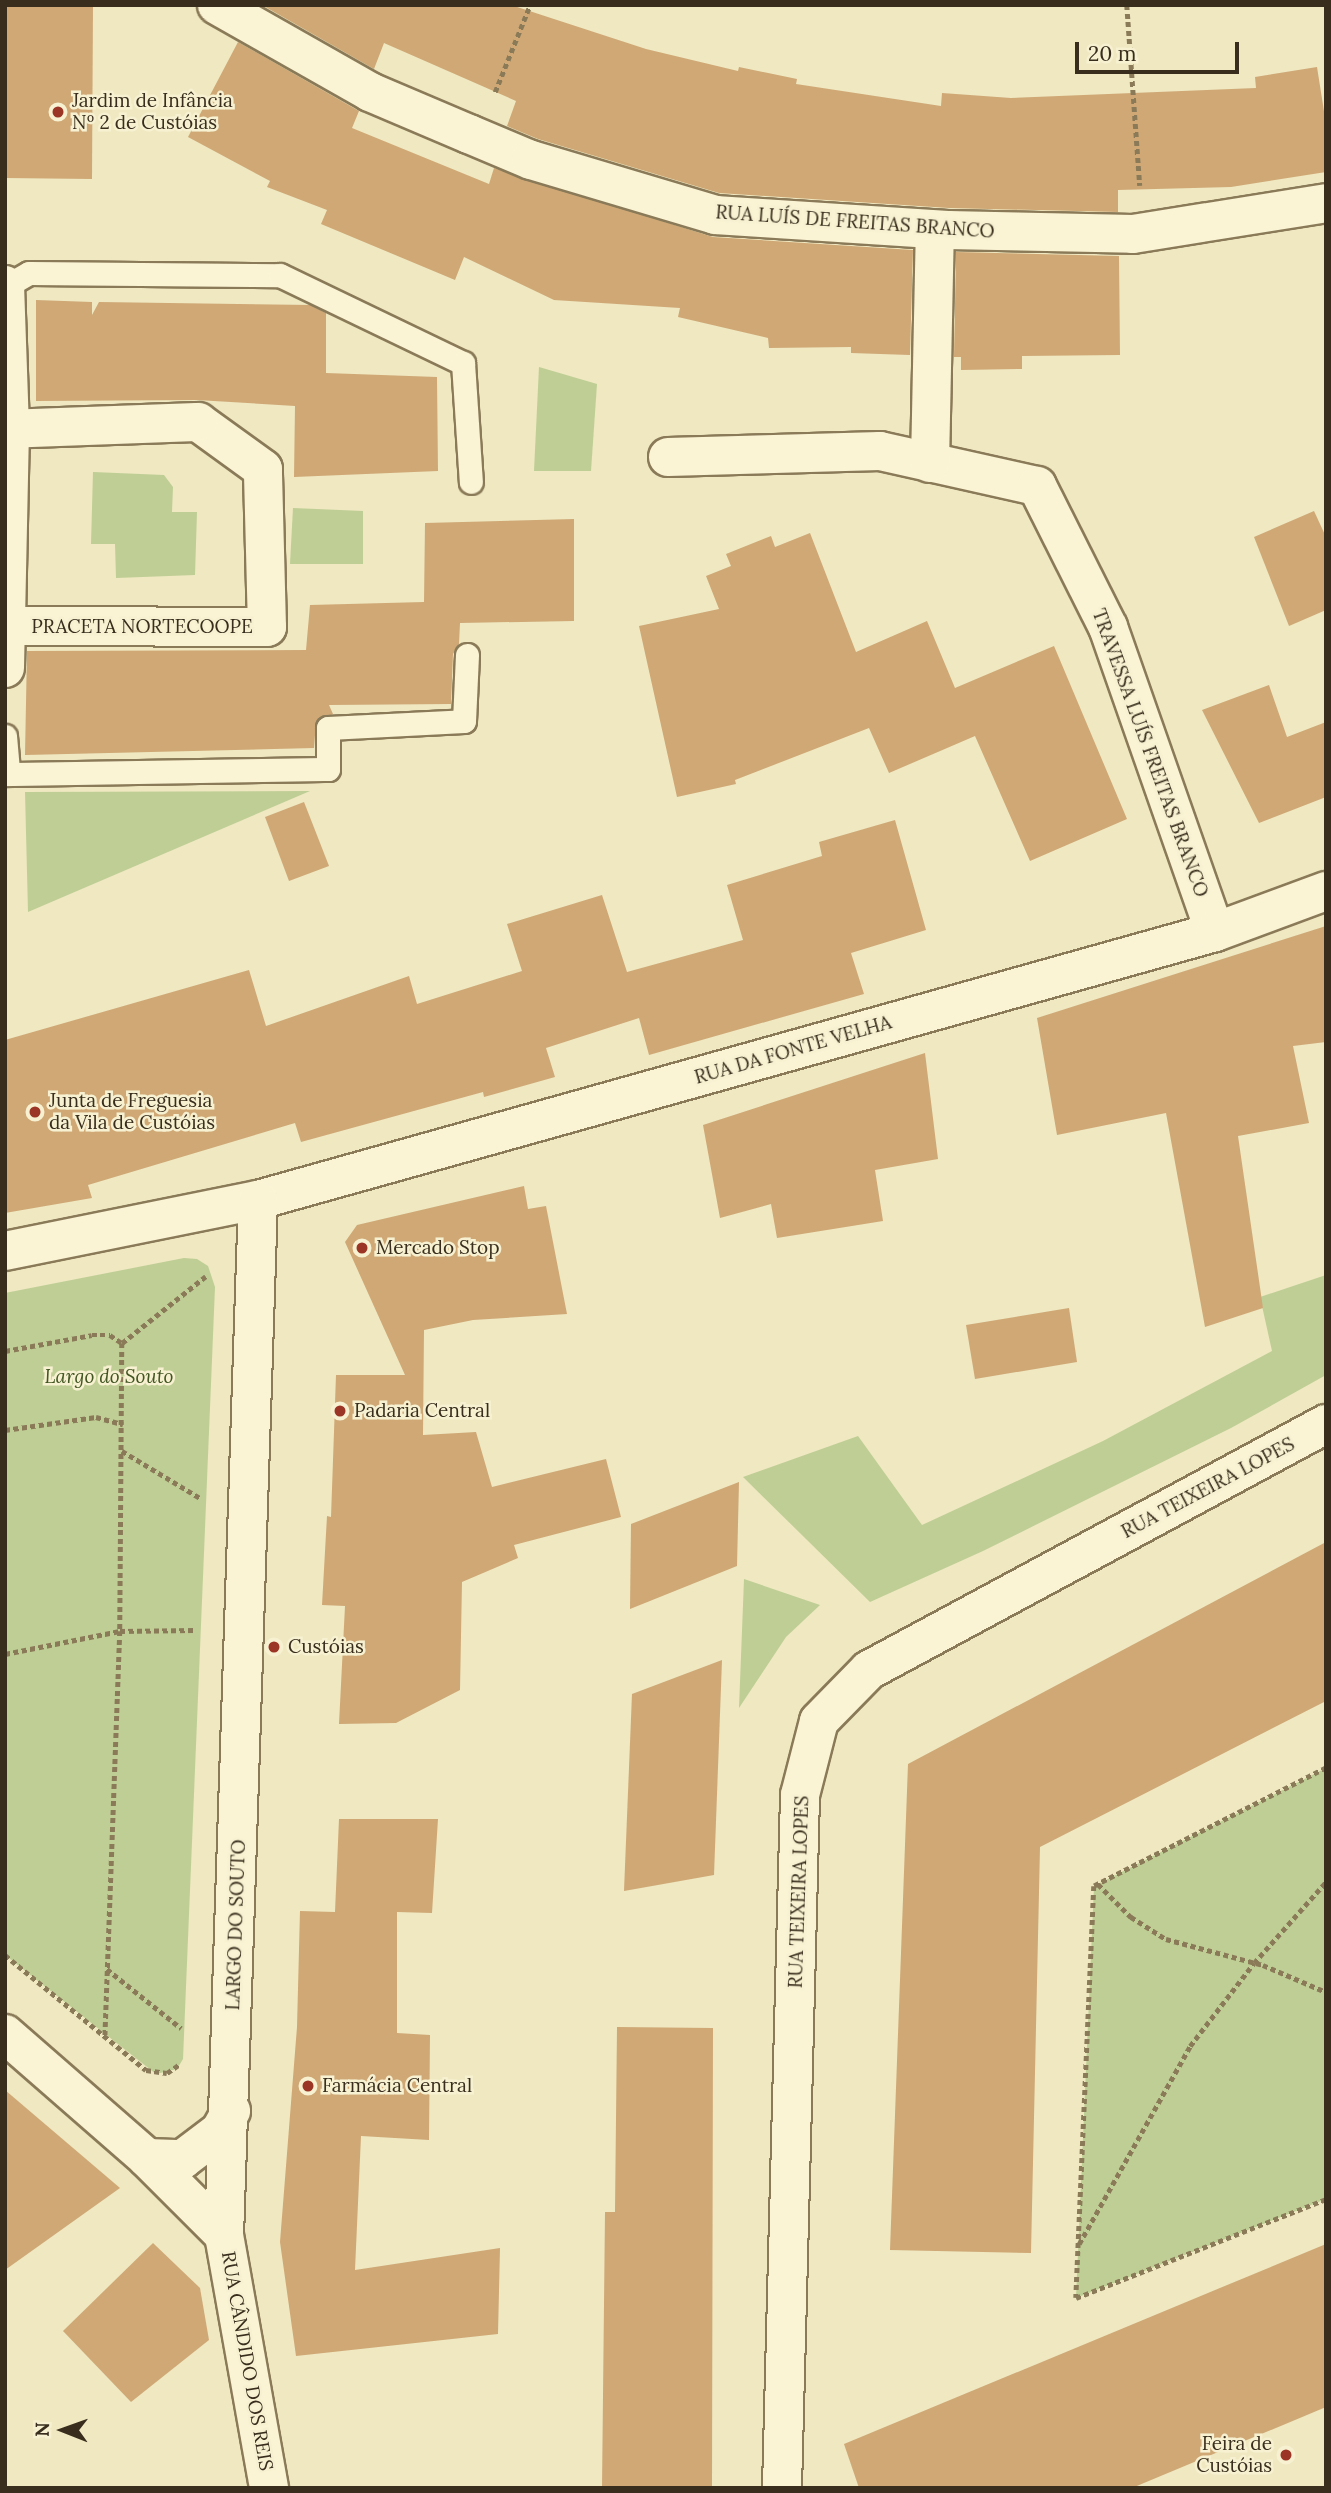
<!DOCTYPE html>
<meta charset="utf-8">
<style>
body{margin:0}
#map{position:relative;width:1331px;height:2493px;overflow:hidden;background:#efe8c1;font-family:Lora,serif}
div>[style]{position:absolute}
.green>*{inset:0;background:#bfce95}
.building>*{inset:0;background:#cfa876}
.path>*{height:4.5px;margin-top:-2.25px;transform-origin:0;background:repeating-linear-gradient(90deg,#8a7a58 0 5px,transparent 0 8.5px)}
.roads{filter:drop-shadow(2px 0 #8a7a58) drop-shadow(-2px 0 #8a7a58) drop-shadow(0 2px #8a7a58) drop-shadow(0 -2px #8a7a58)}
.service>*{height:23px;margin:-11.5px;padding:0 11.5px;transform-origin:11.5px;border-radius:11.5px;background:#faf4d5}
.minor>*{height:38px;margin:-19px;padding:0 19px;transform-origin:19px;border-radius:19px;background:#faf4d5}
.tertiary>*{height:38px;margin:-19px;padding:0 19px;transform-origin:19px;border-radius:19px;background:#faf4d5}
.secondary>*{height:38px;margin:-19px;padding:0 19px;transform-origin:19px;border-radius:19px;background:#faf4d5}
.dots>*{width:19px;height:19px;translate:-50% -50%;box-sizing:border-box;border:4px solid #f7f1d1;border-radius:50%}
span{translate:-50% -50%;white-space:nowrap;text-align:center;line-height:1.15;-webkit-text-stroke:5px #f7f1d1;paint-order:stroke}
.poi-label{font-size:19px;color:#392e1d}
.left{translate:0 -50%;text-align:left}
.right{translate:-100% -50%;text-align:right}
.street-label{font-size:19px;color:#392e1d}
.park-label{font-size:19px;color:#425623;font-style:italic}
.frame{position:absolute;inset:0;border:7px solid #392e1d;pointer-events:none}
.north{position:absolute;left:28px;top:2395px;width:70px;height:70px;-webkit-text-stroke:5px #f7f1d1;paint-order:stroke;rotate:271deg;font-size:19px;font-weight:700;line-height:28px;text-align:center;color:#392e1d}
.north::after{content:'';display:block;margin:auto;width:24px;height:32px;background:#392e1d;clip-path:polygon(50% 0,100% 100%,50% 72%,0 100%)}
.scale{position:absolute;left:1075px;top:42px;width:164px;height:32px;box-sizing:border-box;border:4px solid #392e1d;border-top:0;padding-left:9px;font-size:21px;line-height:24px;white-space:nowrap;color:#392e1d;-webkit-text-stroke:5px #f7f1d1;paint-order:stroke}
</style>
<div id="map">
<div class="green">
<div style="clip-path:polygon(539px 367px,597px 384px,591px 471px,534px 471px)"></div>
<div style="clip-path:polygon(93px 472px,164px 475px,173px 487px,172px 512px,197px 512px,195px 575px,116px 578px,115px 544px,91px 544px)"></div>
<div style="clip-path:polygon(293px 508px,363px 511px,363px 564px,290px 564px)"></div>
<div style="clip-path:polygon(310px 791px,28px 912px,25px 792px)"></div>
<div style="clip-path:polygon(184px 1258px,197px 1259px,208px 1266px,215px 1287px,183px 2059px,177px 2069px,156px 2074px,5px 1955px,5px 1293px)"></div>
<div style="clip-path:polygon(1326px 1275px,1326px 1375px,1231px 1428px,983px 1551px,870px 1602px,743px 1477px,858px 1436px,922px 1525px,1103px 1441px,1272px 1351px,1260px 1297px)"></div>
<div style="clip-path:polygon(744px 1579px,820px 1605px,786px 1637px,739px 1708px)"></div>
<div style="clip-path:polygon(1326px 1768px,1326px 2199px,1076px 2298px,1094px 1886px)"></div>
</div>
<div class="building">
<div style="clip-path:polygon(5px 5px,93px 5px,92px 179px,5px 178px)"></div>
<div style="clip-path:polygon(262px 5px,511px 5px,646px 49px,738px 71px,739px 67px,797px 79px,796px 84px,941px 106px,942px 93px,1011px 98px,1256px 88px,1255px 77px,1317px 67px,1326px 124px,1326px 172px,1231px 187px,1118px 190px,1118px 212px,949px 208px,719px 193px,538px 139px,507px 126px,516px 101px,384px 43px,374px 69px)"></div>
<div style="clip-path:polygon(238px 42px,359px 111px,352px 128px,489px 184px,494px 168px,713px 237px,913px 250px,910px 355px,851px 353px,851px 347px,769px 348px,768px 338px,678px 317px,680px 308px,554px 300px,464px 257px,455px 280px,321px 224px,327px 210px,267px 187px,270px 181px,188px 137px)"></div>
<div style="clip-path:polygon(956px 252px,1119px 256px,1120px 355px,1022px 356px,1022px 369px,961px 370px,961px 357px,954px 357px)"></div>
<div style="clip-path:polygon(36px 300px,92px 302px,92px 315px,99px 302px,311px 305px,326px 313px,326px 373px,437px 377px,438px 471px,294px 477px,295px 406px,197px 400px,36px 401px)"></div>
<div style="clip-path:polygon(1314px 511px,1326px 537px,1326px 610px,1289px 626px,1254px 537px)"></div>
<div style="clip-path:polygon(574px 519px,574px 621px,460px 623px,459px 644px,453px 654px,451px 704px,329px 705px,333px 714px,316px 722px,314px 748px,25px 755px,27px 651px,306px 650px,310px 605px,424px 602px,425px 523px)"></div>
<div style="clip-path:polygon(810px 533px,856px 652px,927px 621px,955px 688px,1054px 646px,1127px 819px,1030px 861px,975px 736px,889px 773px,869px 728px,735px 780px,736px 784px,677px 797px,639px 626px,719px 609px,706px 576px,731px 566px,726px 554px,771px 536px,775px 547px)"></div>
<div style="clip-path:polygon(1269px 685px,1287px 737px,1326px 722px,1326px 797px,1259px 823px,1202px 710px)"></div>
<div style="clip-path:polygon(304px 802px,329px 866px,289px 881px,265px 817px)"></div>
<div style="clip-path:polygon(895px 820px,926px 930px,851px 953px,864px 994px,649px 1055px,639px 1018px,546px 1048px,555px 1077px,484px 1097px,483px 1092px,301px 1142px,295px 1123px,88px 1185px,92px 1198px,5px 1213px,5px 1040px,249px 970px,266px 1026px,409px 976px,417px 1004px,522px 971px,507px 924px,602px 895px,627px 972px,743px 940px,727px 885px,822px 856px,819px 842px)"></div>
<div style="clip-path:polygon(1326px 926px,1326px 1042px,1293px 1046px,1309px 1123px,1238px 1136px,1263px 1308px,1205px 1327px,1166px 1113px,1057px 1135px,1037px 1018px)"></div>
<div style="clip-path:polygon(925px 1053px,938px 1159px,875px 1170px,883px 1221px,777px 1238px,771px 1204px,720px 1218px,703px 1125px)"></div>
<div style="clip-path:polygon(524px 1186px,528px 1209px,546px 1206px,567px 1314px,473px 1320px,424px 1330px,423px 1435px,476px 1432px,492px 1487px,606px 1459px,621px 1517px,514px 1545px,518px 1558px,462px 1582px,460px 1690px,396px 1723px,339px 1724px,345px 1606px,322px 1605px,327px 1516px,331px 1517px,336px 1375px,405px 1375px,345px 1242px,357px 1225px)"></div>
<div style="clip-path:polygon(1069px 1308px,1077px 1362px,975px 1379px,966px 1325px)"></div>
<div style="clip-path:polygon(739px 1482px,737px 1566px,630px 1609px,631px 1524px)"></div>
<div style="clip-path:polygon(1326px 1542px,1326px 1701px,1040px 1847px,1031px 2253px,890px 2250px,908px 1764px)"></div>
<div style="clip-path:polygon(722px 1660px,714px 1875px,624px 1891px,632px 1694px)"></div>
<div style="clip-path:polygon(339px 1819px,438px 1819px,432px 1913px,397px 1912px,397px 2033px,430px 2035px,429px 2140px,361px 2136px,355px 2270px,500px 2248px,498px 2334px,296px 2356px,280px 2242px,297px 2027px,300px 1911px,335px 1912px)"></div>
<div style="clip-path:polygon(617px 2027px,713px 2028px,712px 2488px,602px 2488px,605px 2212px,615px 2212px)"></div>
<div style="clip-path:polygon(5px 2090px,120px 2188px,5px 2270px)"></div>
<div style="clip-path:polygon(153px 2243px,200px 2288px,209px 2340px,131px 2402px,63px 2331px)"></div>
<div style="clip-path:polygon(1326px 2244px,1326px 2407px,1132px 2488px,859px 2488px,844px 2444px)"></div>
</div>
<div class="path">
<div style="left:1127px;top:5px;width:181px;rotate:85.9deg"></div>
<div style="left:495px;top:92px;width:94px;rotate:-68.1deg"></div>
<div style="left:122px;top:1343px;width:107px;rotate:-38.6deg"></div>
<div style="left:5px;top:1351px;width:88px;rotate:-10.4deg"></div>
<div style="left:92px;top:1335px;width:18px"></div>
<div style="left:110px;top:1335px;width:14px;rotate:34deg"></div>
<div style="left:122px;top:1343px;width:288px;rotate:90.4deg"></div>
<div style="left:120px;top:1631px;width:404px;rotate:92.1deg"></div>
<div style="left:5px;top:1430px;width:92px;rotate:-8.1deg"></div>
<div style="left:96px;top:1417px;width:28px;rotate:15deg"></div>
<div style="left:122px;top:1451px;width:91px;rotate:31.1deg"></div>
<div style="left:5px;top:1654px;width:117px;rotate:-11.3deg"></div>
<div style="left:120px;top:1631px;width:75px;rotate:-0.8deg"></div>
<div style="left:1326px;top:1768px;width:260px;rotate:153deg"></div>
<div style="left:1094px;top:1886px;width:412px;rotate:92.5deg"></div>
<div style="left:1076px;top:2298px;width:269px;rotate:-21.6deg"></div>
<div style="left:1098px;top:1884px;width:47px;rotate:45deg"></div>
<div style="left:1131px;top:1917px;width:41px;rotate:32.2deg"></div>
<div style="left:1166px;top:1939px;width:100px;rotate:15deg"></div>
<div style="left:1263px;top:1965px;width:69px;rotate:23.2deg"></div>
<div style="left:5px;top:1955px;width:182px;rotate:39.2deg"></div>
<div style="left:146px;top:2070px;width:21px;rotate:8deg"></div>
<div style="left:167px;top:2073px;width:16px;rotate:-35deg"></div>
<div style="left:107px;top:1969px;width:95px;rotate:38.6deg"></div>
<div style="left:1079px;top:2244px;width:227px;rotate:-60.7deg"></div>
<div style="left:1190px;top:2046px;width:105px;rotate:-52.4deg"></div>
<div style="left:1254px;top:1963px;width:108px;rotate:-48.4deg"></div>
</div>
<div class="roads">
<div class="service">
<div style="left:8px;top:285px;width:24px;rotate:-30deg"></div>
<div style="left:29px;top:273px;width:251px;rotate:0.5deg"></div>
<div style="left:280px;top:275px;width:203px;rotate:25.7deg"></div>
<div style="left:463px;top:363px;width:119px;rotate:86.2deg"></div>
<div style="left:5px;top:736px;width:38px;rotate:85deg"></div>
<div style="left:8px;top:774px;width:320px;rotate:-0.9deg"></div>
<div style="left:328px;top:769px;width:41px;rotate:-90deg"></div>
<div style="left:328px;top:728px;width:136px;rotate:-2.9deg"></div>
<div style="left:464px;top:721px;width:66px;rotate:-87.4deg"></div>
</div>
<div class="minor">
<div style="left:217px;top:5px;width:176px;rotate:29.6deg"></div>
<div style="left:370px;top:92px;width:108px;rotate:23deg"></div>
<div style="left:469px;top:134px;width:67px;rotate:22.8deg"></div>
<div style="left:531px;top:160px;width:192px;rotate:16.6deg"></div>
<div style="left:715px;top:215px;width:233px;rotate:3.7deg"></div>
<div style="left:948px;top:230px;width:185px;rotate:1.2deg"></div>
<div style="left:1133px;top:234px;width:195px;rotate:-9.1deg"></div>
<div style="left:5px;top:285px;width:144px;rotate:88deg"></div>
<div style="left:10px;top:429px;width:239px;rotate:91.2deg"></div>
<div style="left:668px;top:457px;width:212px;rotate:-1.6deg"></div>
<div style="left:880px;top:451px;width:161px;rotate:12.6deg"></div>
<div style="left:1037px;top:486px;width:158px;rotate:63.3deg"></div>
<div style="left:1108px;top:627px;width:323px;rotate:70.7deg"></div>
<div style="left:930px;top:463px;width:233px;rotate:-88.8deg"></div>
<div style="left:9px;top:626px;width:258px;rotate:0.2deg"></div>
<div style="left:267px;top:627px;width:158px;rotate:-91.5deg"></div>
<div style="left:263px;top:469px;width:80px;rotate:-144.1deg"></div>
<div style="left:198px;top:422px;width:188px;rotate:177.9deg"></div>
</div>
<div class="tertiary">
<div style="left:258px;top:1200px;width:994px;rotate:-15.64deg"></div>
<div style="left:1215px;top:932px;width:118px;rotate:-20.3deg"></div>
<div style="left:782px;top:2488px;width:693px;rotate:-88.51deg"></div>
<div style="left:800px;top:1795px;width:76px;rotate:-75.6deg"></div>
<div style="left:819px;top:1721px;width:71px;rotate:-45.6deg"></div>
<div style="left:869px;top:1670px;width:519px;rotate:-28.29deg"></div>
</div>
<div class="secondary">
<div style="left:5px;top:1251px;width:258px;rotate:-11.4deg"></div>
<div style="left:258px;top:1200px;width:1036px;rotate:91.88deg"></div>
<div style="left:224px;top:2235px;width:257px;rotate:79.9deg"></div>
<div style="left:5px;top:2034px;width:189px;rotate:41.1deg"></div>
<div style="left:147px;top:2158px;width:109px;rotate:45deg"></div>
<div style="left:147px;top:2158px;width:36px;rotate:2deg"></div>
<div style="left:183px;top:2159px;width:46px;rotate:-37.1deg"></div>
<div style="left:220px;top:2131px;width:23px;rotate:-61deg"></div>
</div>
</div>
<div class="dots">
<div style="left:58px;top:112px;background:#9b3626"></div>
<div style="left:35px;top:1112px;background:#9b3626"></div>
<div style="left:362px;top:1248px;background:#9b3626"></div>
<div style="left:340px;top:1411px;background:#9b3626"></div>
<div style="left:274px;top:1647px;background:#9b3626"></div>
<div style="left:308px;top:2086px;background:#9b3626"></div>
<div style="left:1286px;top:2455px;background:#9b3626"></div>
</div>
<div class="poi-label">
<span class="left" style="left:72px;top:112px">Jardim de Infância<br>Nº 2 de Custóias</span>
<span class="left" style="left:49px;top:1112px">Junta de Freguesia<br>da Vila de Custóias</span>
<span class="left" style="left:376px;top:1248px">Mercado Stop</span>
<span class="left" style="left:354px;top:1411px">Padaria Central</span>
<span class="left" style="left:288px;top:1647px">Custóias</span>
<span class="left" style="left:322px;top:2086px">Farmácia Central</span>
<span class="right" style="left:1272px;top:2455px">Feira de<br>Custóias</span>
</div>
<div class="street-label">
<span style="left:855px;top:222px;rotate:4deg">RUA LUÍS DE FREITAS BRANCO</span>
<span style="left:142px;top:627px">PRACETA NORTECOOPE</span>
<span style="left:1150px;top:753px;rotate:70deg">TRAVESSA LUÍS FREITAS BRANCO</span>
<span style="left:793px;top:1050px;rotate:-16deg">RUA DA FONTE VELHA</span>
<span style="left:1208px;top:1488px;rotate:-28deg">RUA TEIXEIRA LOPES</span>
<span style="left:799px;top:1892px;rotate:-88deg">RUA TEIXEIRA LOPES</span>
<span style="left:236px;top:1925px;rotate:-88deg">LARGO DO SOUTO</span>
<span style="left:247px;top:2361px;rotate:80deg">RUA CÂNDIDO DOS REIS</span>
</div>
<div class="park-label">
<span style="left:109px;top:1377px">Largo do Souto</span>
</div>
<div class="frame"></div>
<div class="north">N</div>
<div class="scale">20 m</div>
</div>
